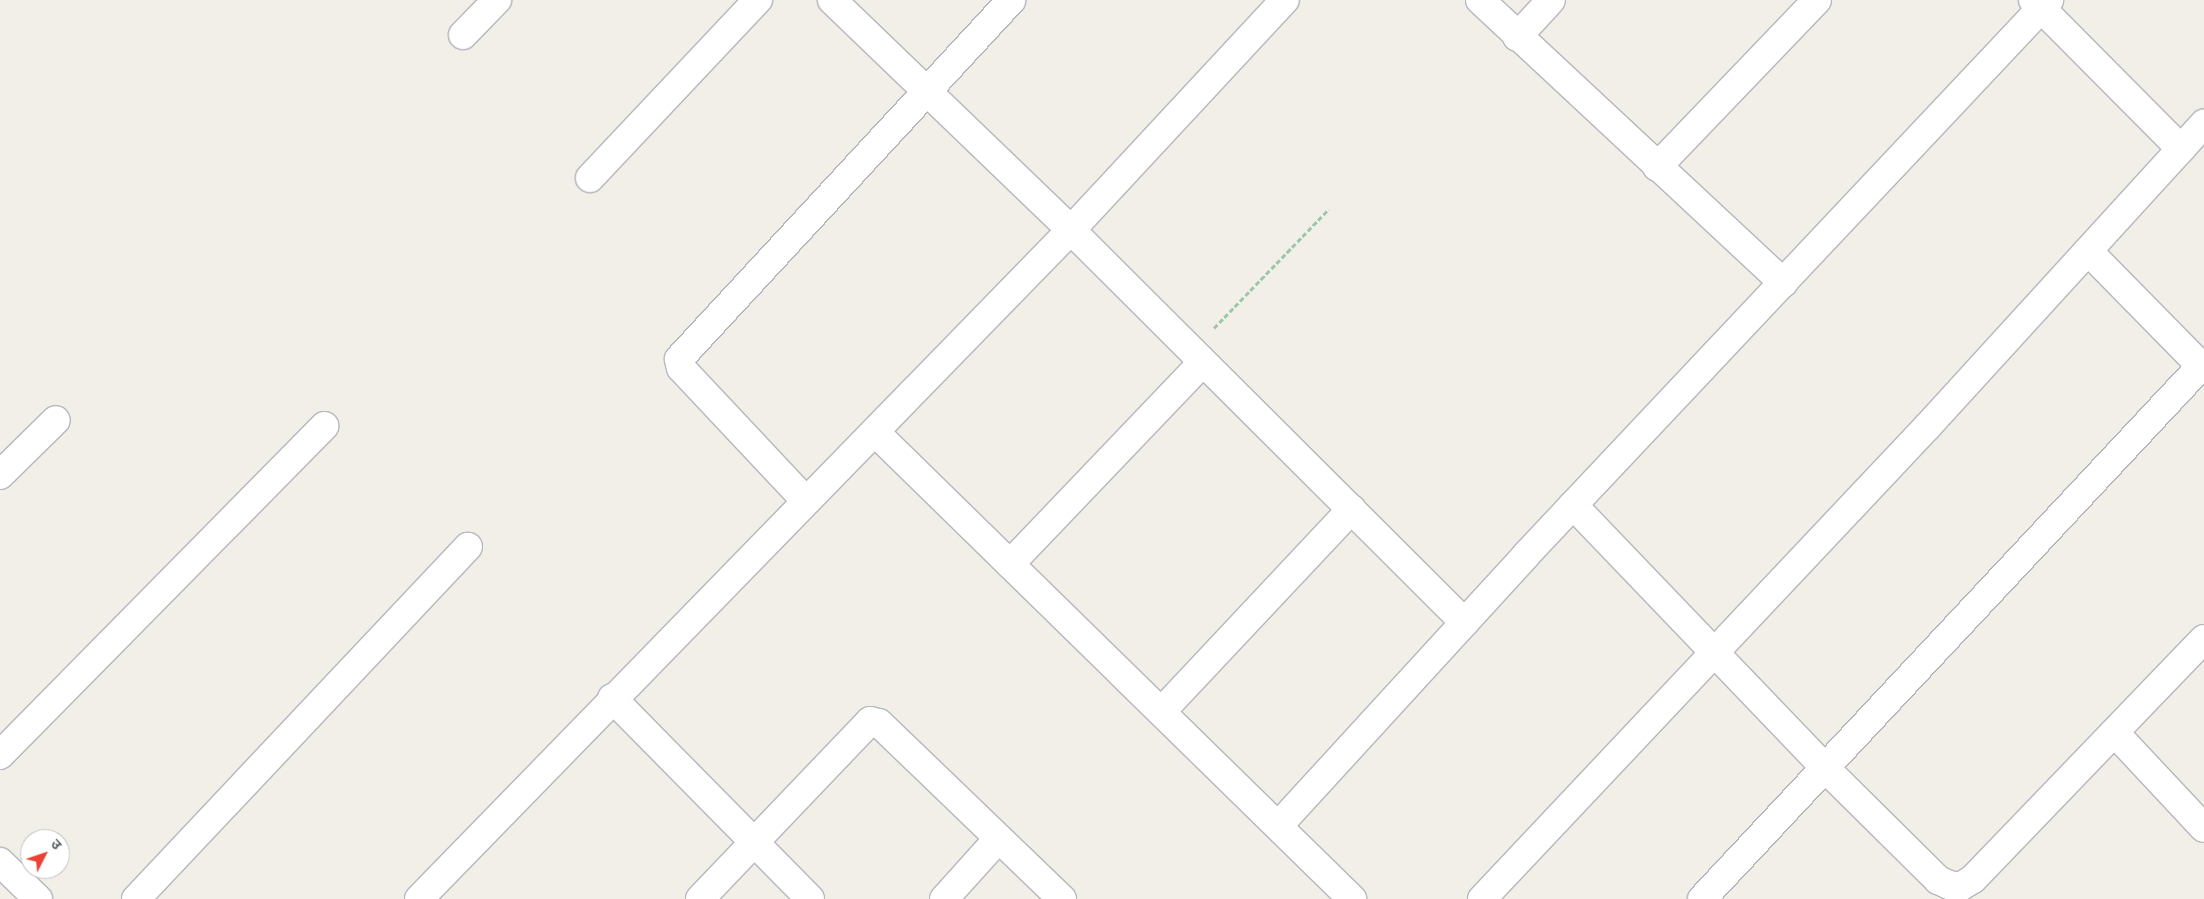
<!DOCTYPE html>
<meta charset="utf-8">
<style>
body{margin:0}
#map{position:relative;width:2204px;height:899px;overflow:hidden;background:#f1efe8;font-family:Signika,"Noto Sans Devanagari",sans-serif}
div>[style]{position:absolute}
.path>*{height:3px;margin-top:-1.5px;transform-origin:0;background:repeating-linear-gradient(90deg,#9cc7a9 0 5px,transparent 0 7.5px)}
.roads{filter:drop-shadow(1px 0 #b5b8bc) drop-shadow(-1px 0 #b5b8bc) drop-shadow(0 1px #b5b8bc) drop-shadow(0 -1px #b5b8bc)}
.minor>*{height:28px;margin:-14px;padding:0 14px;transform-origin:14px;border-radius:14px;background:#fff}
span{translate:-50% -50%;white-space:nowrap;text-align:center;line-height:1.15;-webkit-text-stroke:4px #fff;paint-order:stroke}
.north{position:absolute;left:20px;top:829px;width:50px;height:50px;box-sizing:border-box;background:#fff;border:1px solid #bfc1c3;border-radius:50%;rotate:49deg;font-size:14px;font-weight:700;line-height:20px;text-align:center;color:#5f6368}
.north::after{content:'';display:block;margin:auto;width:18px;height:22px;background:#ea4335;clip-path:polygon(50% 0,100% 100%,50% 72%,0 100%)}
</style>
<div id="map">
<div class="path">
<div style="left:1214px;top:328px;width:165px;rotate:-46deg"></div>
</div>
<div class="roads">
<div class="minor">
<div style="left:832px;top:0;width:332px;rotate:43.9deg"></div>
<div style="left:1071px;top:230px;width:556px;rotate:44.93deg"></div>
<div style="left:1480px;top:0;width:415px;rotate:43deg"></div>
<div style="left:2033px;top:0;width:210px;rotate:45.2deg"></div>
<div style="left:463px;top:35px;width:49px;rotate:-45.8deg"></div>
<div style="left:1517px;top:37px;width:50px;rotate:-47.4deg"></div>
<div style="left:1657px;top:167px;width:231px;rotate:-46.2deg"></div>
<div style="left:590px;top:178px;width:245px;rotate:-46.7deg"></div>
<div style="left:2088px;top:251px;width:165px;rotate:45.5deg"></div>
<div style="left:875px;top:432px;width:668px;rotate:44.39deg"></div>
<div style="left:0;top:475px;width:78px;rotate:-44.5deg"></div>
<div style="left:805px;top:500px;width:181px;rotate:-133.2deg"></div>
<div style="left:681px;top:368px;width:9px;rotate:-103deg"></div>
<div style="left:679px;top:359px;width:489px;rotate:-47.2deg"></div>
<div style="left:1573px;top:505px;width:363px;rotate:46.2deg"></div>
<div style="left:1824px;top:767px;width:161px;rotate:44.7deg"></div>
<div style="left:1938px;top:880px;width:12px;rotate:24deg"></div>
<div style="left:1949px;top:885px;width:11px;rotate:10deg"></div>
<div style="left:1960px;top:887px;width:15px;rotate:-32deg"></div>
<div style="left:1973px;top:879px;width:333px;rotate:-46.1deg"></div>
<div style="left:1010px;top:564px;width:278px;rotate:-46.3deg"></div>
<div style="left:612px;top:698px;width:282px;rotate:45.4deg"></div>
<div style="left:1162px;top:711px;width:277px;rotate:-46.8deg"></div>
<div style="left:2115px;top:733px;width:130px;rotate:46.9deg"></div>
<div style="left:0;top:755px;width:462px;rotate:-45.4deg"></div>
<div style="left:1279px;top:825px;width:366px;rotate:-47.5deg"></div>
<div style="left:1526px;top:555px;width:763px;rotate:-46.7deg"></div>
<div style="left:0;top:862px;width:53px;rotate:44.2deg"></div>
<div style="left:136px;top:899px;width:484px;rotate:-46.7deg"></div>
<div style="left:419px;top:899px;width:934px;rotate:-45.74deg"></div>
<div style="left:1071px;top:230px;width:314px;rotate:-47.1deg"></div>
<div style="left:700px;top:899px;width:246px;rotate:-46.3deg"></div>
<div style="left:870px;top:721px;width:9px;rotate:13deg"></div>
<div style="left:879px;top:723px;width:254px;rotate:43.9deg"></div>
<div style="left:944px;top:899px;width:81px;rotate:-48deg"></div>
<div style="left:1482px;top:899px;width:649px;rotate:-46.69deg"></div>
<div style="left:1927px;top:427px;width:411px;rotate:-47.6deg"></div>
<div style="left:1702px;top:899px;width:734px;rotate:-46.88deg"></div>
</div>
</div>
<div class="north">उ</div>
</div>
